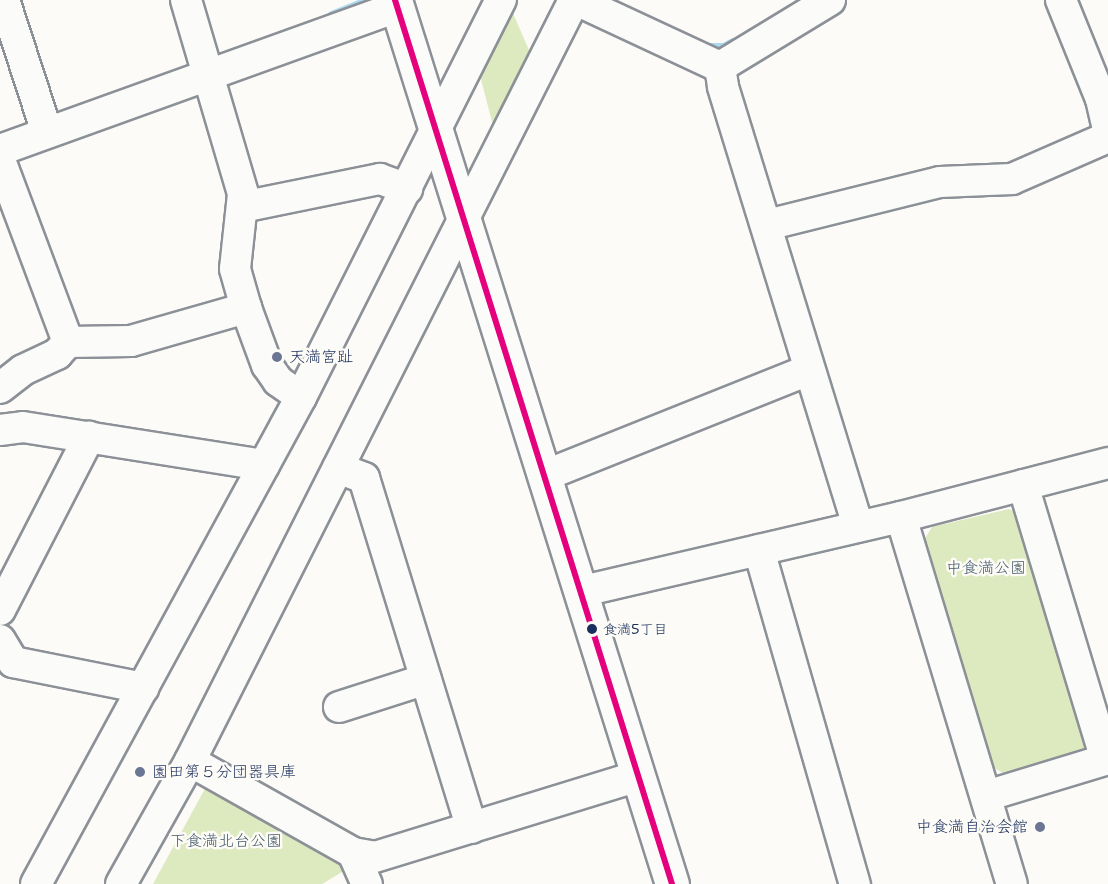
<!DOCTYPE html>
<meta charset="utf-8">
<style>
body{margin:0}
#map{position:relative;width:1108px;height:884px;overflow:hidden;background:#fcfbf8;font-family:"Shantell Sans","Klee One",sans-serif}
div>[style]{position:absolute}
.green>*{inset:0;background:#dde9bf}
.stream>*{height:8px;margin:-4px;padding:0 4px;transform-origin:4px;border-radius:4px;background:#abd9ee}
.roads{filter:drop-shadow(2px 0 #8c9097) drop-shadow(-2px 0 #8c9097) drop-shadow(0 2px #8c9097) drop-shadow(0 -2px #8c9097)}
.minor>*{height:30px;margin:-15px;padding:0 15px;transform-origin:15px;border-radius:15px;background:#fbfbf9}
.secondary>*{height:33px;margin:-16.5px;padding:0 16.5px;transform-origin:16.5px;border-radius:16.5px;background:#fbfbf9}
.bus-1>*{height:6px;margin:-3px;padding:0 3px;transform-origin:3px;border-radius:3px;background:#e5007d}
.dots>*{width:16px;height:16px;translate:-50% -50%;box-sizing:border-box;border:3px solid #fdfcf7;border-radius:50%}
span{translate:-50% -50%;white-space:nowrap;text-align:center;line-height:1.15;-webkit-text-stroke:5px #fdfcf7;paint-order:stroke}
.bus-label{font-size:14px;color:#1b2f5e}
.left{translate:0 -50%;text-align:left}
.poi-label{font-size:16px;color:#1b2f5e}
.right{translate:-100% -50%;text-align:right}
.park-label{font-size:16px;color:#455a6b}
</style>
<div id="map">
<div class="green">
<div style="clip-path:polygon(512px 11px,532px 57px,495px 133px,479px 72px)"></div>
<div style="clip-path:polygon(1009px 509px,1023px 516px,1091px 741px,1083px 755px,1006px 775px,993px 767px,924px 540px,932px 527px)"></div>
<div style="clip-path:polygon(207px 785px,336px 853px,347px 869px,322px 884px,153px 884px)"></div>
</div>
<div class="stream">
<div style="left:332px;top:15px;width:32px;rotate:-22deg"></div>
<div style="left:705px;top:47px;width:19px"></div>
<div style="left:724px;top:47px;width:10px;rotate:-29deg"></div>
</div>
<div class="roads">
<div class="minor">
<div style="left:4px;top:0;width:139px;rotate:72deg"></div>
<div style="left:186px;top:0;width:202px;rotate:73.6deg"></div>
<div style="left:243px;top:194px;width:75px;rotate:96.1deg"></div>
<div style="left:235px;top:269px;width:41px;rotate:74.2deg"></div>
<div style="left:246px;top:308px;width:61px;rotate:69.8deg"></div>
<div style="left:267px;top:365px;width:19px;rotate:55deg"></div>
<div style="left:278px;top:381px;width:28px;rotate:35deg"></div>
<div style="left:576px;top:0;width:159px;rotate:25deg"></div>
<div style="left:830px;top:0;width:129px;rotate:148.7deg"></div>
<div style="left:720px;top:67px;width:20px;rotate:81deg"></div>
<div style="left:723px;top:87px;width:458px;rotate:72.9deg"></div>
<div style="left:1061px;top:0;width:107px;rotate:68deg"></div>
<div style="left:1101px;top:99px;width:32px;rotate:77deg"></div>
<div style="left:0;top:150px;width:422px;rotate:-19.8deg"></div>
<div style="left:0;top:160px;width:194px;rotate:69.5deg"></div>
<div style="left:242px;top:207px;width:141px;rotate:-11.5deg"></div>
<div style="left:380px;top:179px;width:29px;rotate:20deg"></div>
<div style="left:767px;top:225px;width:178px;rotate:-14deg"></div>
<div style="left:940px;top:182px;width:72px;rotate:-2.4deg"></div>
<div style="left:1012px;top:179px;width:105px;rotate:-23.6deg"></div>
<div style="left:0;top:388px;width:29px;rotate:-38deg"></div>
<div style="left:23px;top:370px;width:38px;rotate:-25deg"></div>
<div style="left:57px;top:354px;width:16px;rotate:-47deg"></div>
<div style="left:68px;top:342px;width:63px;rotate:-0.9deg"></div>
<div style="left:131px;top:341px;width:120px;rotate:-16deg"></div>
<div style="left:0;top:430px;width:23px;rotate:-7deg"></div>
<div style="left:23px;top:427px;width:244px;rotate:9deg"></div>
<div style="left:338px;top:468px;width:28px;rotate:21deg"></div>
<div style="left:364px;top:478px;width:366px;rotate:72.9deg"></div>
<div style="left:546px;top:475px;width:283px;rotate:-21.8deg"></div>
<div style="left:1023px;top:485px;width:287px;rotate:73.2deg"></div>
<div style="left:901px;top:517px;width:383px;rotate:73.2deg"></div>
<div style="left:759px;top:550px;width:348px;rotate:74deg"></div>
<div style="left:583px;top:591px;width:326px;rotate:-13.1deg"></div>
<div style="left:901px;top:517px;width:214px;rotate:-14.6deg"></div>
<div style="left:0;top:610px;width:195px;rotate:-62.8deg"></div>
<div style="left:0;top:640px;width:26px;rotate:59deg"></div>
<div style="left:13px;top:662px;width:133px;rotate:11.3deg"></div>
<div style="left:339px;top:707px;width:91px;rotate:-17.8deg"></div>
<div style="left:190px;top:761px;width:187px;rotate:29.4deg"></div>
<div style="left:353px;top:853px;width:34px;rotate:66deg"></div>
<div style="left:986px;top:796px;width:127px;rotate:-16.9deg"></div>
<div style="left:353px;top:853px;width:22px;rotate:10deg"></div>
<div style="left:375px;top:857px;width:276px;rotate:-17.1deg"></div>
<div style="left:36px;top:884px;width:554px;rotate:-61.45deg"></div>
<div style="left:301px;top:397px;width:445px;rotate:-63.3deg"></div>
<div style="left:121px;top:884px;width:141px;rotate:-60.7deg"></div>
<div style="left:190px;top:761px;width:852px;rotate:-63.22deg"></div>
</div>
<div class="secondary">
<div style="left:395px;top:0;width:926px;rotate:72.6deg"></div>
</div>
</div>
<div class="bus-1">
<div style="left:395px;top:0;width:926px;rotate:72.6deg"></div>
</div>
<div class="dots">
<div style="left:277px;top:357px;background:#6a7694"></div>
<div style="left:592px;top:629px;background:#1b2f5e"></div>
<div style="left:140px;top:772px;background:#6a7694"></div>
<div style="left:1040px;top:827px;background:#6a7694"></div>
</div>
<div class="bus-label">
<span class="left" style="left:603px;top:629px">食満5丁目</span>
</div>
<div class="poi-label">
<span class="left" style="left:289px;top:357px">天満宮趾</span>
<span class="left" style="left:152px;top:772px">園田第５分団器具庫</span>
<span class="right" style="left:1028px;top:827px">中食満自治会館</span>
</div>
<div class="park-label">
<span style="left:986px;top:568px">中食満公園</span>
<span style="left:226px;top:841px">下食満北台公園</span>
</div>
</div>
